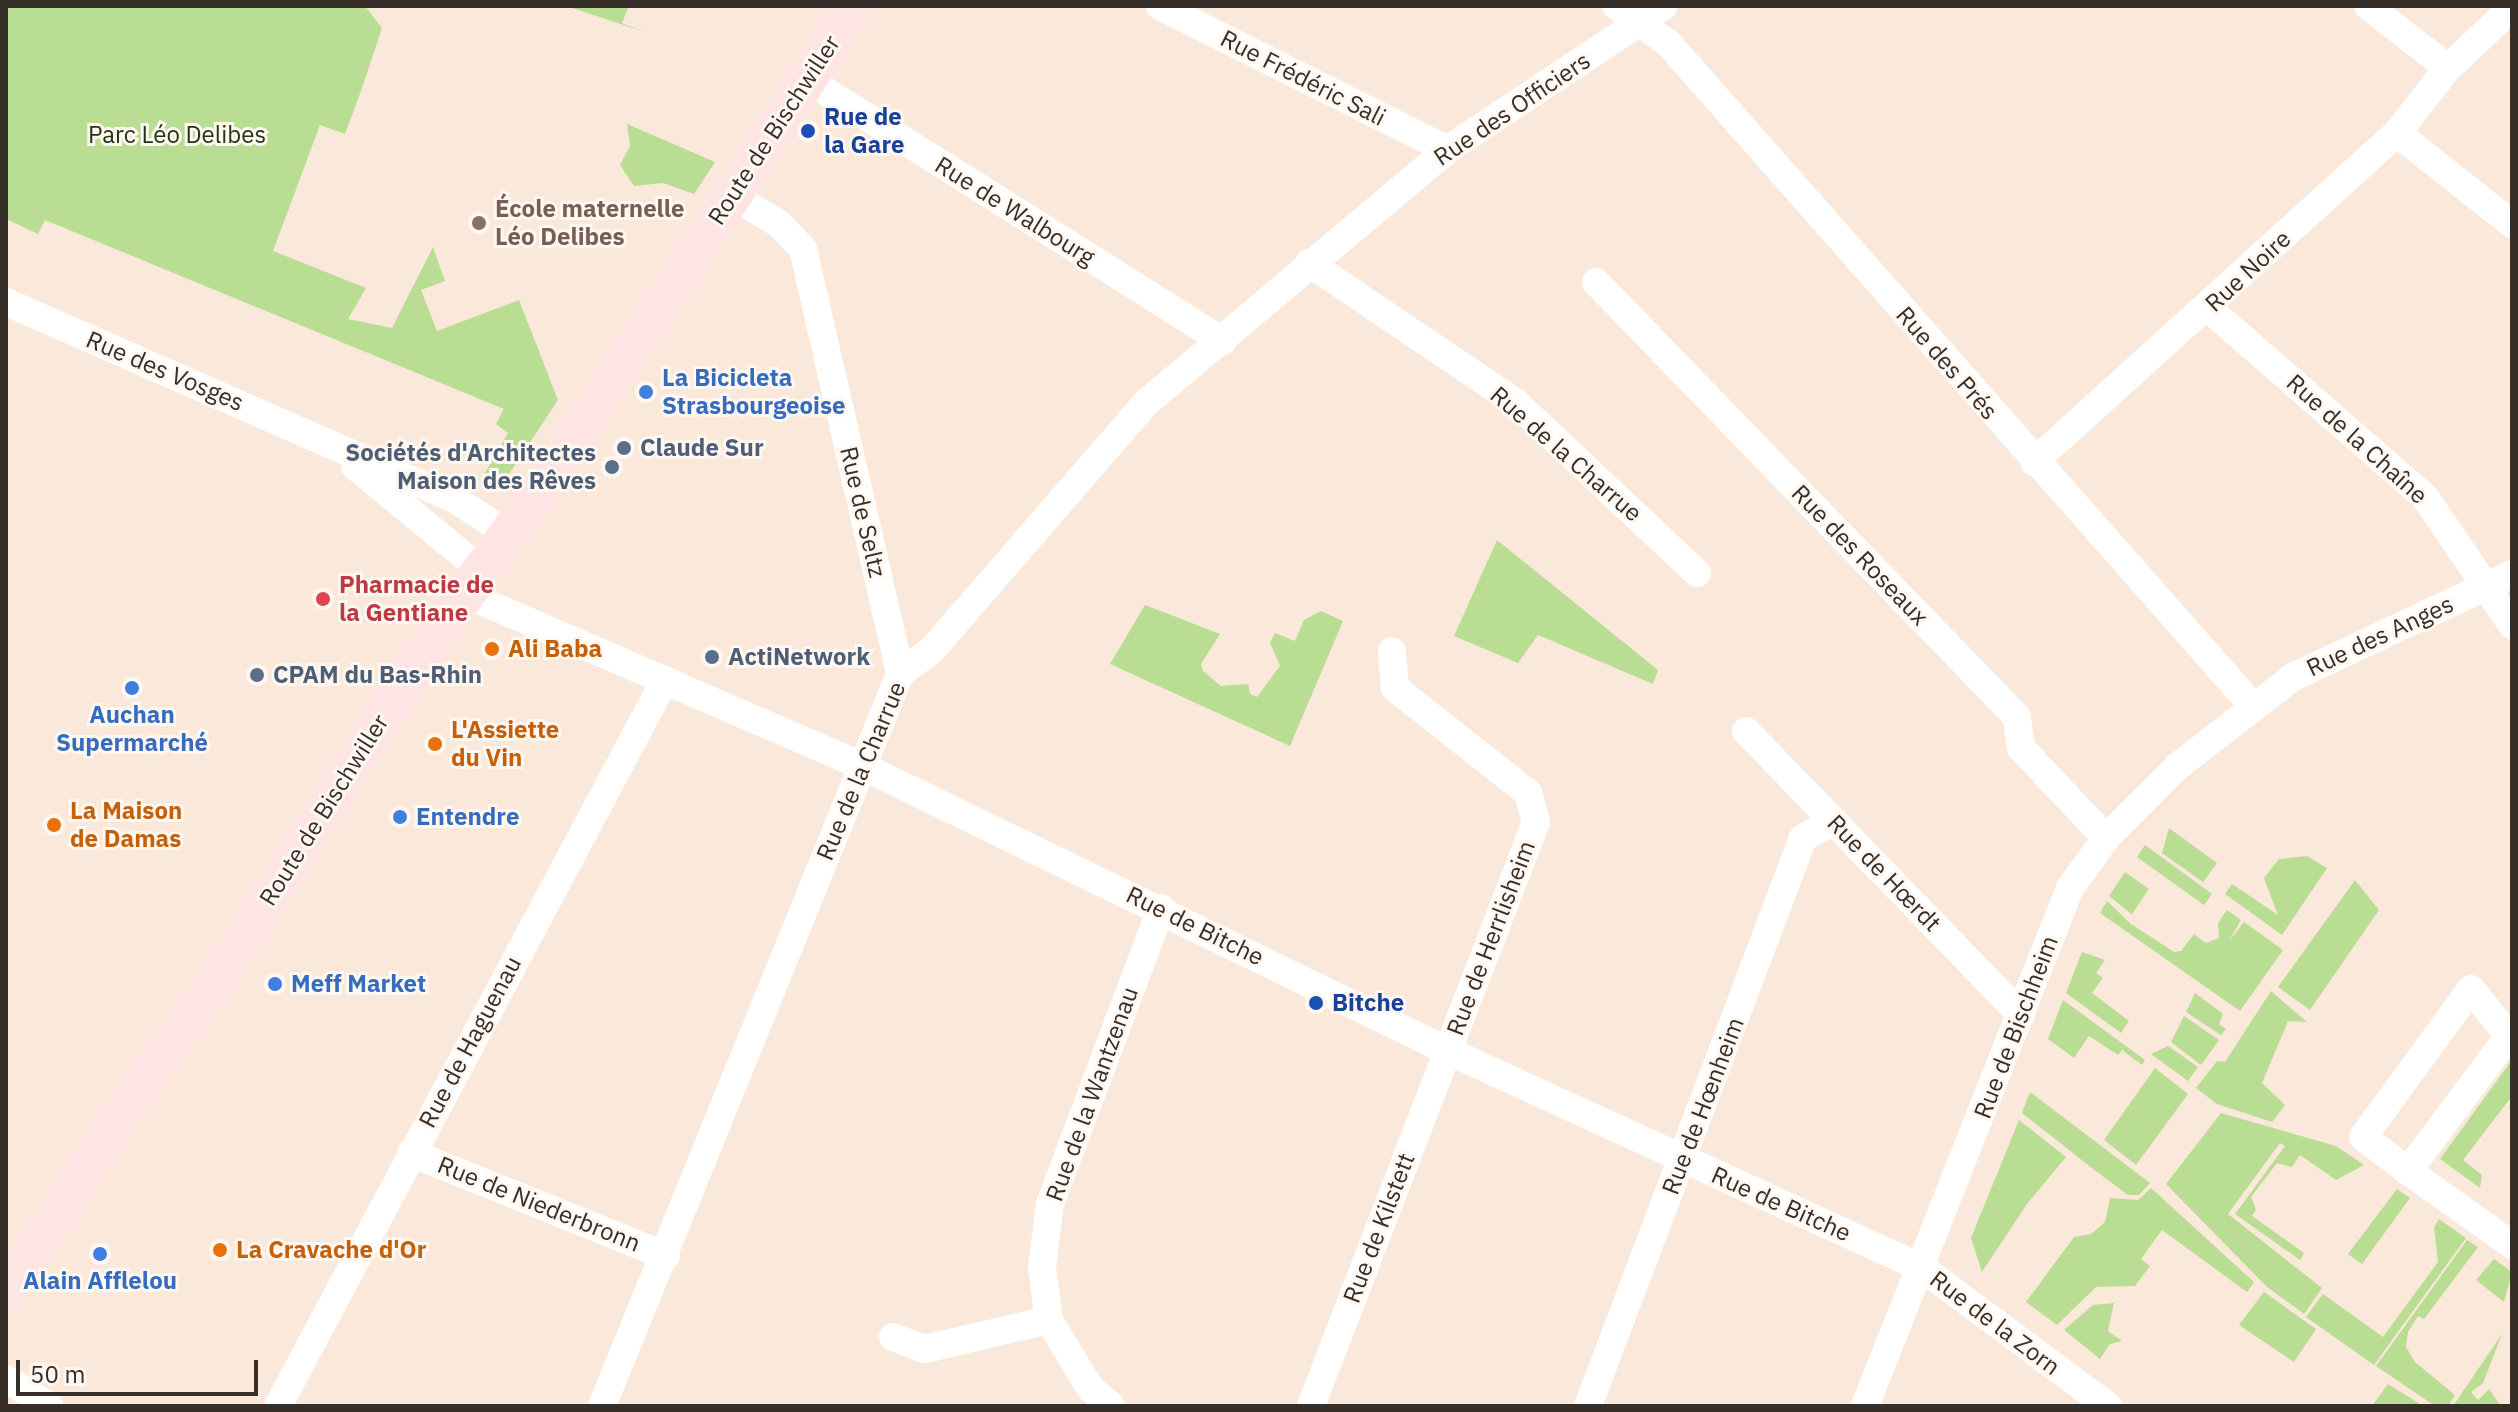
<!DOCTYPE html>
<meta charset="utf-8">
<style>
body{margin:0}
#map{position:relative;width:2518px;height:1412px;overflow:hidden;background:#fae8da;font-family:"IBM Plex Sans",sans-serif}
div>[style]{position:absolute}
.green>*{inset:0;background:#badd94}
.street>*{height:28px;margin:-14px;padding:0 14px;transform-origin:14px;border-radius:14px;background:#fff}
.secondary>*{height:40px;margin:-20px;padding:0 20px;transform-origin:20px;border-radius:20px;background:#fee5e4}
.dots>*{width:22px;height:22px;translate:-50% -50%;box-sizing:border-box;border:4px solid #fff7f1;border-radius:50%}
span{translate:-50% -50%;white-space:nowrap;text-align:center;line-height:1.15;-webkit-text-stroke:6px #fff7f1;paint-order:stroke}
.street-label{font-size:24px;color:#352e29}
.transit-label{font-size:24px;color:#164399;font-weight:700}
.left{translate:0 -50%;text-align:left}
.park-label{font-size:24px;color:#253412}
.education-label{font-size:24px;color:#785e54;font-weight:700}
.shop-label{font-size:24px;color:#366cbe;font-weight:700}
.service-label{font-size:24px;color:#4e5e75;font-weight:700}
.right{translate:-100% -50%;text-align:right}
.health-label{font-size:24px;color:#be3a42;font-weight:700}
.food-label{font-size:24px;color:#c56008;font-weight:700}
.frame{position:absolute;inset:0;border:8px solid #352e29;pointer-events:none}
.scale{position:absolute;left:16px;top:1360px;width:242px;height:36px;box-sizing:border-box;border:4px solid #352e29;border-top:0;padding-left:10px;font-size:24px;line-height:28px;white-space:nowrap;color:#352e29;-webkit-text-stroke:6px #fff7f1;paint-order:stroke}
</style>
<div id="map">
<div class="green">
<div style="clip-path:polygon(6px 6px,365px 6px,382px 28px,362px 88px,345px 134px,320px 125px,273px 251px,366px 288px,348px 319px,392px 328px,433px 247px,445px 281px,421px 290px,437px 331px,519px 300px,558px 400px,500px 488px,481px 480px,508px 433px,496px 424px,504px 409px,45px 220px,38px 234px,6px 219px)"></div>
<div style="clip-path:polygon(566px 6px,629px 6px,622px 23px,645px 32px)"></div>
<div style="clip-path:polygon(627px 124px,715px 162px,694px 194px,663px 183px,634px 186px,620px 165px,630px 146px)"></div>
<div style="clip-path:polygon(1497px 540px,1658px 670px,1653px 684px,1538px 635px,1518px 663px,1454px 636px)"></div>
<div style="clip-path:polygon(1145px 605px,1220px 634px,1201px 664px,1203px 671px,1221px 686px,1248px 684px,1250px 694px,1257px 697px,1280px 666px,1270px 643px,1275px 633px,1295px 641px,1304px 620px,1321px 611px,1343px 621px,1290px 746px,1110px 664px)"></div>
<div style="clip-path:polygon(2169px 828px,2217px 863px,2203px 882px,2162px 853px)"></div>
<div style="clip-path:polygon(2145px 845px,2212px 894px,2204px 905px,2137px 857px)"></div>
<div style="clip-path:polygon(2307px 856px,2327px 868px,2282px 935px,2225px 894px,2232px 884px,2278px 915px,2264px 878px,2279px 859px)"></div>
<div style="clip-path:polygon(2125px 872px,2149px 889px,2132px 914px,2139px 920px,2109px 896px)"></div>
<div style="clip-path:polygon(2355px 880px,2379px 910px,2310px 1010px,2278px 987px)"></div>
<div style="clip-path:polygon(2107px 901px,2131px 924px,2174px 952px,2181px 951px,2194px 934px,2206px 943px,2219px 938px,2218px 923px,2227px 910px,2241px 920px,2229px 941px,2244px 922px,2283px 950px,2240px 1011px,2100px 913px)"></div>
<div style="clip-path:polygon(2082px 952px,2105px 960px,2096px 973px,2103px 978px,2092px 993px,2129px 1021px,2121px 1033px,2066px 993px)"></div>
<div style="clip-path:polygon(2271px 991px,2307px 1022px,2288px 1021px,2262px 1083px,2285px 1105px,2272px 1122px,2217px 1104px,2196px 1088px,2217px 1061px,2225px 1062px)"></div>
<div style="clip-path:polygon(2195px 993px,2223px 1014px,2219px 1024px,2226px 1029px,2221px 1035px,2186px 1012px)"></div>
<div style="clip-path:polygon(2063px 1000px,2145px 1060px,2142px 1065px,2122px 1050px,2118px 1055px,2089px 1036px,2074px 1058px,2048px 1039px)"></div>
<div style="clip-path:polygon(2184px 1016px,2219px 1040px,2201px 1065px,2171px 1042px)"></div>
<div style="clip-path:polygon(2168px 1046px,2198px 1067px,2188px 1081px,2151px 1054px)"></div>
<div style="clip-path:polygon(2512px 1060px,2512px 1096px,2463px 1160px,2482px 1175px,2480px 1188px,2440px 1159px)"></div>
<div style="clip-path:polygon(2155px 1068px,2188px 1094px,2136px 1165px,2104px 1140px)"></div>
<div style="clip-path:polygon(2030px 1092px,2150px 1183px,2139px 1195px,2128px 1195px,2097px 1172px,2022px 1113px)"></div>
<div style="clip-path:polygon(2221px 1113px,2336px 1146px,2364px 1165px,2336px 1180px,2300px 1155px,2292px 1167px,2277px 1163px,2251px 1197px,2256px 1210px,2252px 1216px,2304px 1253px,2300px 1260px,2235px 1214px,2285px 1146px,2280px 1143px,2228px 1214px,2322px 1288px,2304px 1314px,2267px 1287px,2166px 1184px)"></div>
<div style="clip-path:polygon(2019px 1120px,2066px 1157px,2027px 1204px,1982px 1272px,1971px 1238px)"></div>
<div style="clip-path:polygon(2151px 1188px,2254px 1282px,2247px 1292px,2162px 1230px,2141px 1259px,2150px 1266px,2135px 1286px,2096px 1287px,2057px 1325px,2026px 1302px,2074px 1237px,2091px 1234px,2105px 1222px,2110px 1198px,2138px 1200px)"></div>
<div style="clip-path:polygon(2397px 1189px,2410px 1198px,2362px 1264px,2348px 1254px)"></div>
<div style="clip-path:polygon(2439px 1219px,2466px 1238px,2374px 1365px,2306px 1317px,2323px 1294px,2383px 1337px,2438px 1262px,2434px 1227px)"></div>
<div style="clip-path:polygon(2467px 1240px,2478px 1247px,2424px 1319px,2418px 1316px,2408px 1332px,2406px 1347px,2415px 1362px,2455px 1395px,2448px 1406px,2435px 1406px,2376px 1366px)"></div>
<div style="clip-path:polygon(2494px 1259px,2512px 1272px,2504px 1302px,2476px 1280px)"></div>
<div style="clip-path:polygon(2264px 1292px,2316px 1329px,2294px 1362px,2239px 1325px)"></div>
<div style="clip-path:polygon(2114px 1303px,2108px 1331px,2122px 1341px,2110px 1344px,2100px 1359px,2064px 1330px,2093px 1305px)"></div>
<div style="clip-path:polygon(2502px 1334px,2483px 1383px,2471px 1392px,2478px 1400px,2489px 1389px,2501px 1406px,2453px 1406px)"></div>
<div style="clip-path:polygon(2388px 1384px,2423px 1406px,2372px 1406px)"></div>
</div>
<div class="street">
<div style="left:1160px;top:6px;width:321px;rotate:26.6deg"></div>
<div style="left:1616px;top:6px;width:64px;rotate:35.4deg"></div>
<div style="left:1668px;top:43px;width:884px;rotate:48.58deg"></div>
<div style="left:2368px;top:6px;width:101px;rotate:37.8deg"></div>
<div style="left:2448px;top:68px;width:88px;rotate:-43.2deg"></div>
<div style="left:808px;top:80px;width:490px;rotate:32.2deg"></div>
<div style="left:2397px;top:133px;width:147px;rotate:38.4deg"></div>
<div style="left:733px;top:196px;width:54px;rotate:31.3deg"></div>
<div style="left:779px;top:224px;width:35px;rotate:46deg"></div>
<div style="left:803px;top:249px;width:436px;rotate:77.1deg"></div>
<div style="left:1309px;top:263px;width:249px;rotate:34deg"></div>
<div style="left:1515px;top:402px;width:250px;rotate:43.2deg"></div>
<div style="left:1596px;top:282px;width:605px;rotate:45.94deg"></div>
<div style="left:2017px;top:717px;width:31px;rotate:83deg"></div>
<div style="left:2021px;top:748px;width:124px;rotate:46.6deg"></div>
<div style="left:6px;top:302px;width:492px;rotate:23.7deg"></div>
<div style="left:456px;top:500px;width:61px;rotate:32.9deg"></div>
<div style="left:2208px;top:308px;width:288px;rotate:41.1deg"></div>
<div style="left:2425px;top:497px;width:155px;rotate:55.8deg"></div>
<div style="left:2034px;top:462px;width:490px;rotate:-42.2deg"></div>
<div style="left:2397px;top:133px;width:83px;rotate:-51.9deg"></div>
<div style="left:355px;top:466px;width:163px;rotate:39.5deg"></div>
<div style="left:465px;top:594px;width:430px;rotate:23.4deg"></div>
<div style="left:860px;top:765px;width:654px;rotate:25.94deg"></div>
<div style="left:1448px;top:1051px;width:521px;rotate:24.6deg"></div>
<div style="left:1922px;top:1268px;width:232px;rotate:36.6deg"></div>
<div style="left:1746px;top:731px;width:395px;rotate:45.9deg"></div>
<div style="left:411px;top:1153px;width:275px;rotate:22deg"></div>
<div style="left:2408px;top:1171px;width:169px;rotate:-53.2deg"></div>
<div style="left:2509px;top:1036px;width:60px;rotate:-129deg"></div>
<div style="left:2471px;top:989px;width:183px;rotate:126.1deg"></div>
<div style="left:2363px;top:1137px;width:56px;rotate:37.1deg"></div>
<div style="left:2408px;top:1171px;width:128px;rotate:35.4deg"></div>
<div style="left:893px;top:1337px;width:34px;rotate:21deg"></div>
<div style="left:925px;top:1349px;width:127px;rotate:-13.2deg"></div>
<div style="left:6px;top:1379px;width:51px;rotate:32.1deg"></div>
<div style="left:278px;top:1406px;width:823px;rotate:-61.94deg"></div>
<div style="left:602px;top:1406px;width:790px;rotate:-67.85deg"></div>
<div style="left:900px;top:674px;width:39px;rotate:-37deg"></div>
<div style="left:931px;top:651px;width:330px;rotate:-49.1deg"></div>
<div style="left:1147px;top:402px;width:392px;rotate:-40deg"></div>
<div style="left:1447px;top:150px;width:260px;rotate:-33.6deg"></div>
<div style="left:1111px;top:1406px;width:28px;rotate:-139deg"></div>
<div style="left:1090px;top:1388px;width:79px;rotate:-121.1deg"></div>
<div style="left:1049px;top:1320px;width:52px;rotate:-97.7deg"></div>
<div style="left:1042px;top:1268px;width:64px;rotate:-82.9deg"></div>
<div style="left:1050px;top:1204px;width:316px;rotate:-69.4deg"></div>
<div style="left:1311px;top:1406px;width:626px;rotate:-68.93deg"></div>
<div style="left:1536px;top:822px;width:30px;rotate:-105deg"></div>
<div style="left:1528px;top:793px;width:169px;rotate:-141.7deg"></div>
<div style="left:1395px;top:688px;width:37px;rotate:-95deg"></div>
<div style="left:1588px;top:1406px;width:607px;rotate:-69.27deg"></div>
<div style="left:1803px;top:838px;width:35px;rotate:-29deg"></div>
<div style="left:1865px;top:1406px;width:557px;rotate:-68.41deg"></div>
<div style="left:2070px;top:888px;width:62px;rotate:-54.2deg"></div>
<div style="left:2106px;top:838px;width:102px;rotate:-45deg"></div>
<div style="left:2178px;top:766px;width:145px;rotate:-37.7deg"></div>
<div style="left:2293px;top:677px;width:242px;rotate:-25.2deg"></div>
</div>
<div class="secondary">
<div style="left:6px;top:1295px;width:233px;rotate:-57.3deg"></div>
<div style="left:132px;top:1099px;width:153px;rotate:-54.5deg"></div>
<div style="left:221px;top:974px;width:401px;rotate:-57.7deg"></div>
<div style="left:435px;top:635px;width:185px;rotate:-53.8deg"></div>
<div style="left:544px;top:486px;width:571px;rotate:-57.14deg"></div>
</div>
<div class="dots">
<div style="left:808px;top:131px;background:#1a4fb4"></div>
<div style="left:479px;top:223px;background:#8d6e63"></div>
<div style="left:646px;top:392px;background:#3f7fe0"></div>
<div style="left:624px;top:448px;background:#5c6f8a"></div>
<div style="left:612px;top:467px;background:#5c6f8a"></div>
<div style="left:323px;top:599px;background:#e0444e"></div>
<div style="left:492px;top:649px;background:#e8710a"></div>
<div style="left:712px;top:657px;background:#5c6f8a"></div>
<div style="left:257px;top:675px;background:#5c6f8a"></div>
<div style="left:132px;top:688px;background:#3f7fe0"></div>
<div style="left:435px;top:744px;background:#e8710a"></div>
<div style="left:400px;top:817px;background:#3f7fe0"></div>
<div style="left:54px;top:825px;background:#e8710a"></div>
<div style="left:275px;top:984px;background:#3f7fe0"></div>
<div style="left:1316px;top:1003px;background:#1a4fb4"></div>
<div style="left:220px;top:1250px;background:#e8710a"></div>
<div style="left:100px;top:1254px;background:#3f7fe0"></div>
</div>
<div class="street-label">
<span style="left:1303px;top:78px;rotate:27deg">Rue Frédéric Sali</span>
<span style="left:1512px;top:109px;rotate:-34deg">Rue des Officiers</span>
<span style="left:774px;top:130px;rotate:-57deg">Route de Bischwiller</span>
<span style="left:1015px;top:211px;rotate:32deg">Rue de Walbourg</span>
<span style="left:2248px;top:271px;rotate:-43deg">Rue Noire</span>
<span style="left:1947px;top:363px;rotate:49deg">Rue des Prés</span>
<span style="left:165px;top:371px;rotate:23deg">Rue des Vosges</span>
<span style="left:2357px;top:439px;rotate:42deg">Rue de la Chaîne</span>
<span style="left:1566px;top:454px;rotate:41deg">Rue de la Charrue</span>
<span style="left:863px;top:512px;rotate:77deg">Rue de Seltz</span>
<span style="left:1860px;top:555px;rotate:46deg">Rue des Roseaux</span>
<span style="left:2380px;top:636px;rotate:-25deg">Rue des Anges</span>
<span style="left:861px;top:771px;rotate:-67deg">Rue de la Charrue</span>
<span style="left:324px;top:810px;rotate:-58deg">Route de Bischwiller</span>
<span style="left:1884px;top:873px;rotate:46deg">Rue de Hœrdt</span>
<span style="left:1195px;top:926px;rotate:26deg">Rue de Bitche</span>
<span style="left:1491px;top:938px;rotate:-69deg">Rue de Herrlisheim</span>
<span style="left:2016px;top:1027px;rotate:-69deg">Rue de Bischheim</span>
<span style="left:470px;top:1042px;rotate:-62deg">Rue de Haguenau</span>
<span style="left:1092px;top:1094px;rotate:-70deg">Rue de la Wantzenau</span>
<span style="left:1703px;top:1106px;rotate:-69deg">Rue de Hœnheim</span>
<span style="left:539px;top:1204px;rotate:22deg">Rue de Niederbronn</span>
<span style="left:1781px;top:1204px;rotate:24deg">Rue de Bitche</span>
<span style="left:1379px;top:1228px;rotate:-69deg">Rue de Kilstett</span>
<span style="left:1995px;top:1323px;rotate:37deg">Rue de la Zorn</span>
</div>
<div class="transit-label">
<span class="left" style="left:824px;top:131px">Rue de<br>la Gare</span>
<span class="left" style="left:1332px;top:1003px">Bitche</span>
</div>
<div class="park-label">
<span style="left:177px;top:135px">Parc Léo Delibes</span>
</div>
<div class="education-label">
<span class="left" style="left:495px;top:223px">École maternelle<br>Léo Delibes</span>
</div>
<div class="shop-label">
<span class="left" style="left:662px;top:392px">La Bicicleta<br>Strasbourgeoise</span>
<span style="left:132px;top:729px">Auchan<br>Supermarché</span>
<span class="left" style="left:416px;top:817px">Entendre</span>
<span class="left" style="left:291px;top:984px">Meff Market</span>
<span style="left:100px;top:1281px">Alain Afflelou</span>
</div>
<div class="service-label">
<span class="left" style="left:640px;top:448px">Claude Sur</span>
<span class="right" style="left:596px;top:467px">Sociétés d'Architectes<br>Maison des Rêves</span>
<span class="left" style="left:728px;top:657px">ActiNetwork</span>
<span class="left" style="left:273px;top:675px">CPAM du Bas-Rhin</span>
</div>
<div class="health-label">
<span class="left" style="left:339px;top:599px">Pharmacie de<br>la Gentiane</span>
</div>
<div class="food-label">
<span class="left" style="left:508px;top:649px">Ali Baba</span>
<span class="left" style="left:451px;top:744px">L'Assiette<br>du Vin</span>
<span class="left" style="left:70px;top:825px">La Maison<br>de Damas</span>
<span class="left" style="left:236px;top:1250px">La Cravache d'Or</span>
</div>
<div class="frame"></div>
<div class="scale">50 m</div>
</div>
